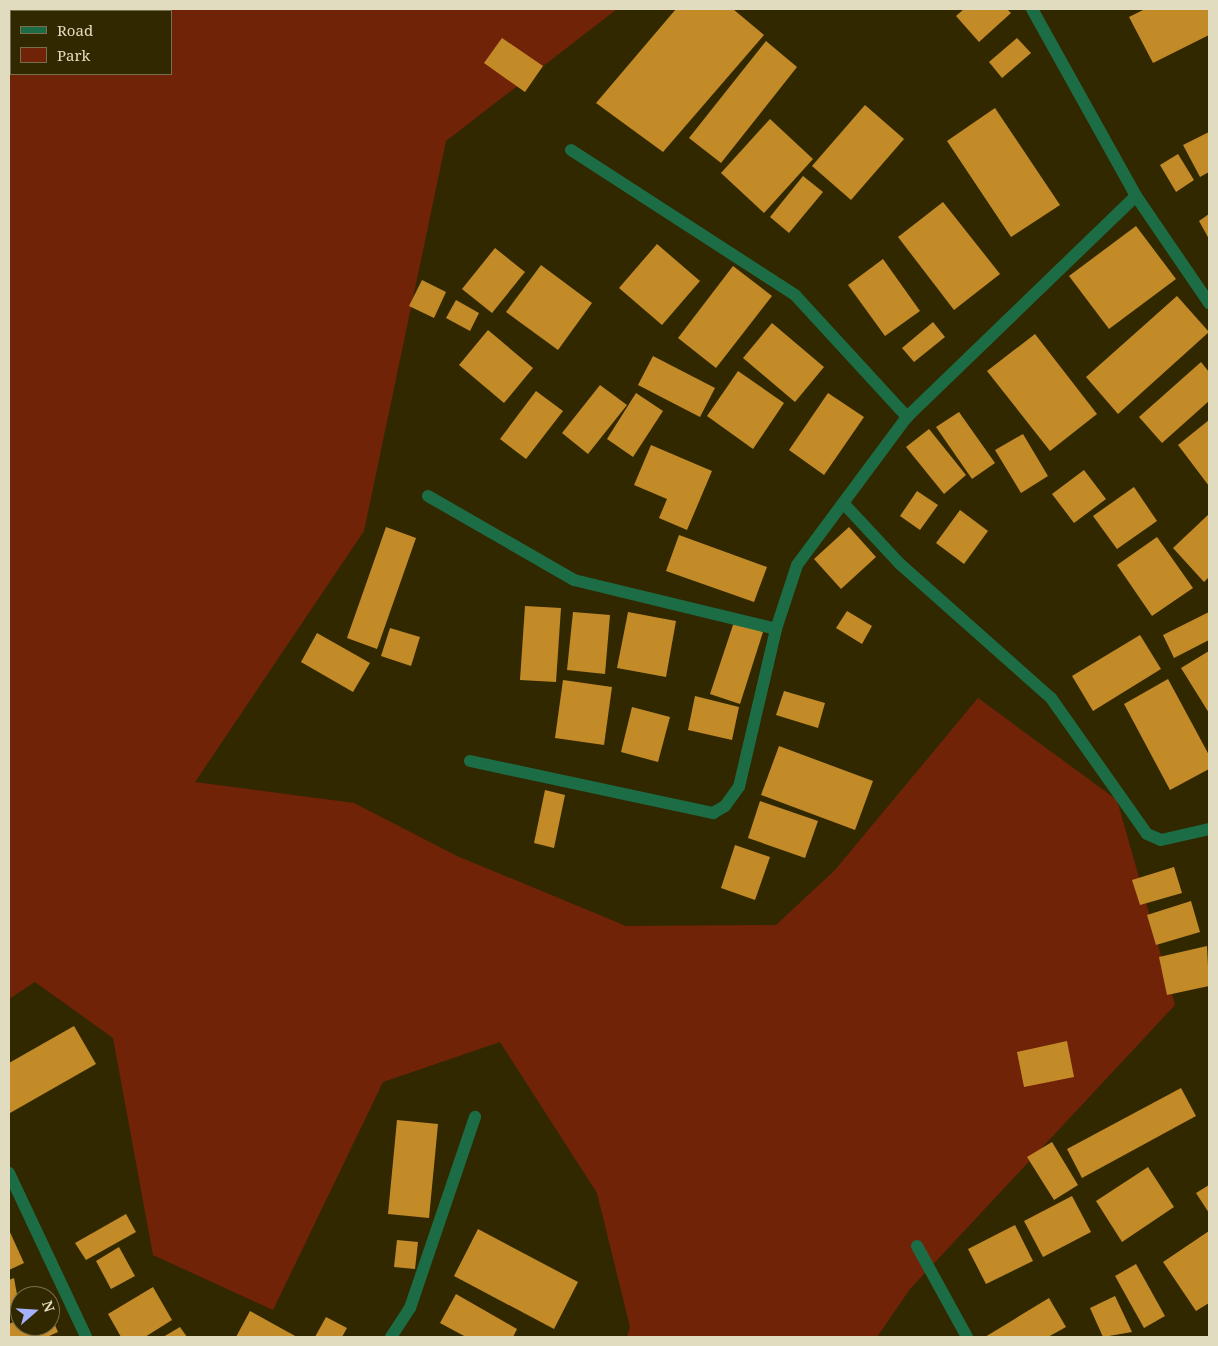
<!DOCTYPE html>
<style>
body{margin:0}
#map{position:relative;width:1218px;height:1346px;overflow:hidden;background:#312800;font-family:"Noto Serif",serif}
div>[style]{position:absolute}
.green>*{inset:0;background:#712308}
.building>*{inset:0;background:#c38b27}
.street>*{height:12px;margin:-6px;padding:0 6px;transform-origin:6px;border-radius:6px;background:#1c6c45}
span{translate:-50% -50%;white-space:nowrap;text-align:center;line-height:1.15;-webkit-text-stroke:5px #312800;paint-order:stroke}
.frame{position:absolute;inset:0;border:10px solid #e1dbc0;pointer-events:none}
.legend{position:absolute;left:10px;top:10px;width:162px;height:65px;box-sizing:border-box;background:#312800;border:1px solid #77704d;margin:0;padding:6px 9px;list-style:none;font-size:15px;color:#e1dbc0}
.legend li{display:flex;align-items:center;gap:10px;height:25px}
.legend b{width:25px;border:1px solid #77704d}
.north{position:absolute;left:10px;top:1286px;width:50px;height:50px;box-sizing:border-box;background:#312800;border:1px solid #77704d;border-radius:50%;rotate:71deg;font-size:14px;font-weight:700;line-height:20px;text-align:center;color:#e1dbc0}
.north::after{content:'';display:block;margin:auto;width:18px;height:22px;background:#a6b1fc;clip-path:polygon(50% 0,100% 100%,50% 72%,0 100%)}
</style>
<div id="map">
<div class="green">
<div style="clip-path:polygon(evenodd,9px 9px,617px 9px,446px 141px,364px 531px,195px 782px,354px 803px,457px 856px,626px 926px,776px 925px,835px 870px,978px 698px,1117px 800px,1175px 1005px,910px 1289px,877px 1337px,627px 1337px,630px 1327px,597px 1193px,500px 1042px,383px 1082px,273px 1310px,153px 1255px,113px 1038px,35px 982px,9px 999px,9px 9px,11px 11px,171px 11px,171px 74px,11px 74px,11px 11px)"></div>
</div>
<div class="building">
<div style="clip-path:polygon(676px 9px,733px 9px,764px 35px,663px 152px,596px 103px)"></div>
<div style="clip-path:polygon(964px 9px,1007px 9px,1011px 13px,979px 42px,956px 16px)"></div>
<div style="clip-path:polygon(1145px 9px,1209px 9px,1209px 35px,1153px 63px,1129px 17px)"></div>
<div style="clip-path:polygon(502px 38px,543px 66px,525px 92px,484px 63px)"></div>
<div style="clip-path:polygon(1017px 38px,1031px 53px,1002px 78px,989px 62px)"></div>
<div style="clip-path:polygon(766px 41px,797px 67px,721px 163px,689px 138px)"></div>
<div style="clip-path:polygon(865px 105px,904px 139px,851px 200px,812px 166px)"></div>
<div style="clip-path:polygon(995px 108px,1060px 205px,1011px 237px,947px 141px)"></div>
<div style="clip-path:polygon(770px 119px,813px 159px,764px 213px,721px 173px)"></div>
<div style="clip-path:polygon(1209px 132px,1209px 172px,1200px 177px,1183px 145px)"></div>
<div style="clip-path:polygon(1178px 154px,1194px 180px,1176px 192px,1160px 165px)"></div>
<div style="clip-path:polygon(803px 176px,823px 192px,789px 233px,770px 217px)"></div>
<div style="clip-path:polygon(943px 202px,1000px 274px,954px 310px,898px 237px)"></div>
<div style="clip-path:polygon(1209px 214px,1209px 239px,1199px 221px)"></div>
<div style="clip-path:polygon(1136px 226px,1176px 279px,1109px 329px,1069px 276px)"></div>
<div style="clip-path:polygon(657px 244px,700px 281px,662px 325px,619px 288px)"></div>
<div style="clip-path:polygon(495px 248px,525px 272px,492px 313px,462px 289px)"></div>
<div style="clip-path:polygon(883px 259px,920px 311px,885px 336px,848px 285px)"></div>
<div style="clip-path:polygon(541px 265px,592px 303px,558px 350px,506px 312px)"></div>
<div style="clip-path:polygon(733px 266px,772px 296px,716px 368px,678px 338px)"></div>
<div style="clip-path:polygon(422px 280px,446px 292px,434px 318px,409px 306px)"></div>
<div style="clip-path:polygon(1177px 296px,1209px 332px,1118px 414px,1086px 377px)"></div>
<div style="clip-path:polygon(456px 300px,479px 313px,470px 331px,446px 318px)"></div>
<div style="clip-path:polygon(933px 322px,945px 337px,914px 362px,902px 348px)"></div>
<div style="clip-path:polygon(772px 323px,824px 367px,795px 402px,743px 358px)"></div>
<div style="clip-path:polygon(488px 330px,533px 368px,504px 403px,459px 365px)"></div>
<div style="clip-path:polygon(1035px 334px,1097px 414px,1050px 451px,987px 371px)"></div>
<div style="clip-path:polygon(653px 356px,715px 388px,700px 417px,638px 385px)"></div>
<div style="clip-path:polygon(1201px 362px,1209px 372px,1209px 401px,1162px 443px,1139px 417px)"></div>
<div style="clip-path:polygon(738px 371px,784px 403px,753px 449px,707px 416px)"></div>
<div style="clip-path:polygon(600px 385px,627px 405px,588px 454px,562px 433px)"></div>
<div style="clip-path:polygon(536px 391px,563px 411px,526px 459px,500px 439px)"></div>
<div style="clip-path:polygon(636px 393px,663px 411px,633px 457px,607px 439px)"></div>
<div style="clip-path:polygon(828px 393px,864px 417px,824px 475px,789px 450px)"></div>
<div style="clip-path:polygon(959px 412px,995px 463px,972px 479px,936px 427px)"></div>
<div style="clip-path:polygon(1209px 420px,1209px 486px,1178px 445px)"></div>
<div style="clip-path:polygon(929px 429px,966px 475px,944px 494px,906px 447px)"></div>
<div style="clip-path:polygon(1023px 434px,1048px 476px,1021px 493px,995px 450px)"></div>
<div style="clip-path:polygon(651px 445px,712px 471px,687px 530px,659px 518px,667px 499px,634px 485px)"></div>
<div style="clip-path:polygon(1084px 470px,1106px 499px,1074px 523px,1052px 494px)"></div>
<div style="clip-path:polygon(1134px 487px,1157px 521px,1117px 549px,1093px 516px)"></div>
<div style="clip-path:polygon(917px 491px,938px 505px,920px 530px,900px 516px)"></div>
<div style="clip-path:polygon(960px 510px,988px 531px,964px 564px,936px 543px)"></div>
<div style="clip-path:polygon(1209px 514px,1209px 577px,1204px 582px,1173px 548px)"></div>
<div style="clip-path:polygon(386px 527px,416px 538px,377px 649px,347px 638px)"></div>
<div style="clip-path:polygon(849px 527px,876px 557px,841px 589px,814px 559px)"></div>
<div style="clip-path:polygon(679px 535px,767px 567px,754px 602px,666px 571px)"></div>
<div style="clip-path:polygon(1157px 537px,1193px 588px,1152px 616px,1117px 565px)"></div>
<div style="clip-path:polygon(525px 606px,561px 608px,556px 682px,520px 680px)"></div>
<div style="clip-path:polygon(847px 611px,872px 626px,862px 644px,836px 628px)"></div>
<div style="clip-path:polygon(573px 612px,610px 615px,605px 674px,567px 670px)"></div>
<div style="clip-path:polygon(628px 612px,676px 621px,666px 677px,617px 668px)"></div>
<div style="clip-path:polygon(1209px 612px,1209px 640px,1174px 658px,1163px 635px)"></div>
<div style="clip-path:polygon(734px 622px,763px 632px,740px 704px,710px 694px)"></div>
<div style="clip-path:polygon(390px 628px,420px 637px,411px 666px,381px 656px)"></div>
<div style="clip-path:polygon(317px 633px,370px 663px,353px 692px,301px 662px)"></div>
<div style="clip-path:polygon(1140px 635px,1161px 669px,1093px 711px,1072px 676px)"></div>
<div style="clip-path:polygon(1209px 651px,1209px 713px,1181px 668px)"></div>
<div style="clip-path:polygon(1168px 679px,1209px 755px,1209px 769px,1170px 790px,1124px 704px)"></div>
<div style="clip-path:polygon(563px 680px,612px 687px,604px 745px,555px 738px)"></div>
<div style="clip-path:polygon(784px 691px,825px 703px,818px 728px,776px 715px)"></div>
<div style="clip-path:polygon(695px 696px,739px 707px,732px 740px,688px 730px)"></div>
<div style="clip-path:polygon(632px 707px,670px 717px,658px 762px,621px 752px)"></div>
<div style="clip-path:polygon(779px 746px,873px 781px,855px 830px,761px 795px)"></div>
<div style="clip-path:polygon(545px 790px,565px 795px,554px 848px,534px 843px)"></div>
<div style="clip-path:polygon(760px 801px,818px 821px,805px 858px,748px 838px)"></div>
<div style="clip-path:polygon(735px 845px,770px 857px,755px 900px,721px 888px)"></div>
<div style="clip-path:polygon(1174px 867px,1182px 893px,1140px 905px,1132px 880px)"></div>
<div style="clip-path:polygon(1191px 901px,1200px 932px,1156px 945px,1147px 915px)"></div>
<div style="clip-path:polygon(1207px 946px,1209px 986px,1167px 995px,1159px 957px)"></div>
<div style="clip-path:polygon(74px 1026px,96px 1064px,10px 1113px,9px 1063px)"></div>
<div style="clip-path:polygon(1067px 1041px,1074px 1077px,1024px 1087px,1017px 1052px)"></div>
<div style="clip-path:polygon(1181px 1088px,1196px 1116px,1082px 1178px,1067px 1149px)"></div>
<div style="clip-path:polygon(397px 1120px,438px 1124px,429px 1218px,388px 1214px)"></div>
<div style="clip-path:polygon(1052px 1142px,1078px 1185px,1054px 1200px,1027px 1157px)"></div>
<div style="clip-path:polygon(1148px 1167px,1174px 1207px,1122px 1242px,1096px 1201px)"></div>
<div style="clip-path:polygon(1209px 1185px,1209px 1213px,1196px 1193px)"></div>
<div style="clip-path:polygon(1072px 1196px,1091px 1232px,1043px 1257px,1024px 1221px)"></div>
<div style="clip-path:polygon(126px 1214px,136px 1232px,86px 1260px,75px 1243px)"></div>
<div style="clip-path:polygon(1015px 1225px,1033px 1261px,986px 1284px,968px 1249px)"></div>
<div style="clip-path:polygon(478px 1229px,578px 1282px,554px 1329px,454px 1276px)"></div>
<div style="clip-path:polygon(9px 1230px,24px 1263px,9px 1270px)"></div>
<div style="clip-path:polygon(1209px 1231px,1209px 1303px,1196px 1311px,1163px 1262px)"></div>
<div style="clip-path:polygon(397px 1240px,418px 1242px,415px 1269px,394px 1267px)"></div>
<div style="clip-path:polygon(119px 1247px,135px 1276px,111px 1289px,96px 1261px)"></div>
<div style="clip-path:polygon(1136px 1264px,1165px 1316px,1144px 1328px,1115px 1276px)"></div>
<div style="clip-path:polygon(14px 1278px,20px 1311px,9px 1315px,9px 1280px)"></div>
<div style="clip-path:polygon(153px 1287px,172px 1320px,145px 1337px,121px 1337px,108px 1314px)"></div>
<div style="clip-path:polygon(456px 1294px,517px 1329px,513px 1337px,466px 1337px,440px 1323px)"></div>
<div style="clip-path:polygon(1115px 1296px,1132px 1332px,1103px 1337px,1090px 1308px)"></div>
<div style="clip-path:polygon(1049px 1298px,1066px 1327px,1048px 1337px,985px 1337px)"></div>
<div style="clip-path:polygon(250px 1311px,297px 1337px,236px 1337px)"></div>
<div style="clip-path:polygon(50px 1314px,58px 1332px,47px 1337px,9px 1337px,9px 1324px,20px 1319px,20px 1326px,50px 1326px)"></div>
<div style="clip-path:polygon(326px 1317px,347px 1328px,342px 1337px,315px 1337px)"></div>
<div style="clip-path:polygon(180px 1327px,187px 1337px,163px 1337px)"></div>
</div>
<div class="street">
<div style="left:1032px;top:9px;width:214px;rotate:60.9deg"></div>
<div style="left:1136px;top:196px;width:130px;rotate:55.7deg"></div>
<div style="left:571px;top:150px;width:267px;rotate:32.9deg"></div>
<div style="left:795px;top:295px;width:166px;rotate:47.4deg"></div>
<div style="left:428px;top:496px;width:168px;rotate:29.9deg"></div>
<div style="left:574px;top:580px;width:208px;rotate:13.6deg"></div>
<div style="left:845px;top:505px;width:81px;rotate:47deg"></div>
<div style="left:900px;top:564px;width:202px;rotate:41.6deg"></div>
<div style="left:1051px;top:698px;width:166px;rotate:54.8deg"></div>
<div style="left:1147px;top:834px;width:15px;rotate:23deg"></div>
<div style="left:1161px;top:840px;width:49px;rotate:-12.9deg"></div>
<div style="left:470px;top:761px;width:249px;rotate:12.1deg"></div>
<div style="left:713px;top:813px;width:14px;rotate:-30deg"></div>
<div style="left:725px;top:806px;width:24px;rotate:-54deg"></div>
<div style="left:739px;top:787px;width:162px;rotate:-76.8deg"></div>
<div style="left:776px;top:629px;width:67px;rotate:-71.8deg"></div>
<div style="left:797px;top:565px;width:184px;rotate:-53.4deg"></div>
<div style="left:907px;top:417px;width:318px;rotate:-44deg"></div>
<div style="left:9px;top:1173px;width:181px;rotate:64.8deg"></div>
<div style="left:917px;top:1246px;width:104px;rotate:61.2deg"></div>
<div style="left:391px;top:1337px;width:35px;rotate:-57deg"></div>
<div style="left:410px;top:1308px;width:202px;rotate:-71.2deg"></div>
</div>
<div class="frame"></div>
<ul class="legend">
<li><b style="height:6px;background:#1c6c45"></b>Road</li>
<li><b style="height:14px;background:#712308"></b>Park</li>
</ul>
<div class="north">N</div>
</div>
